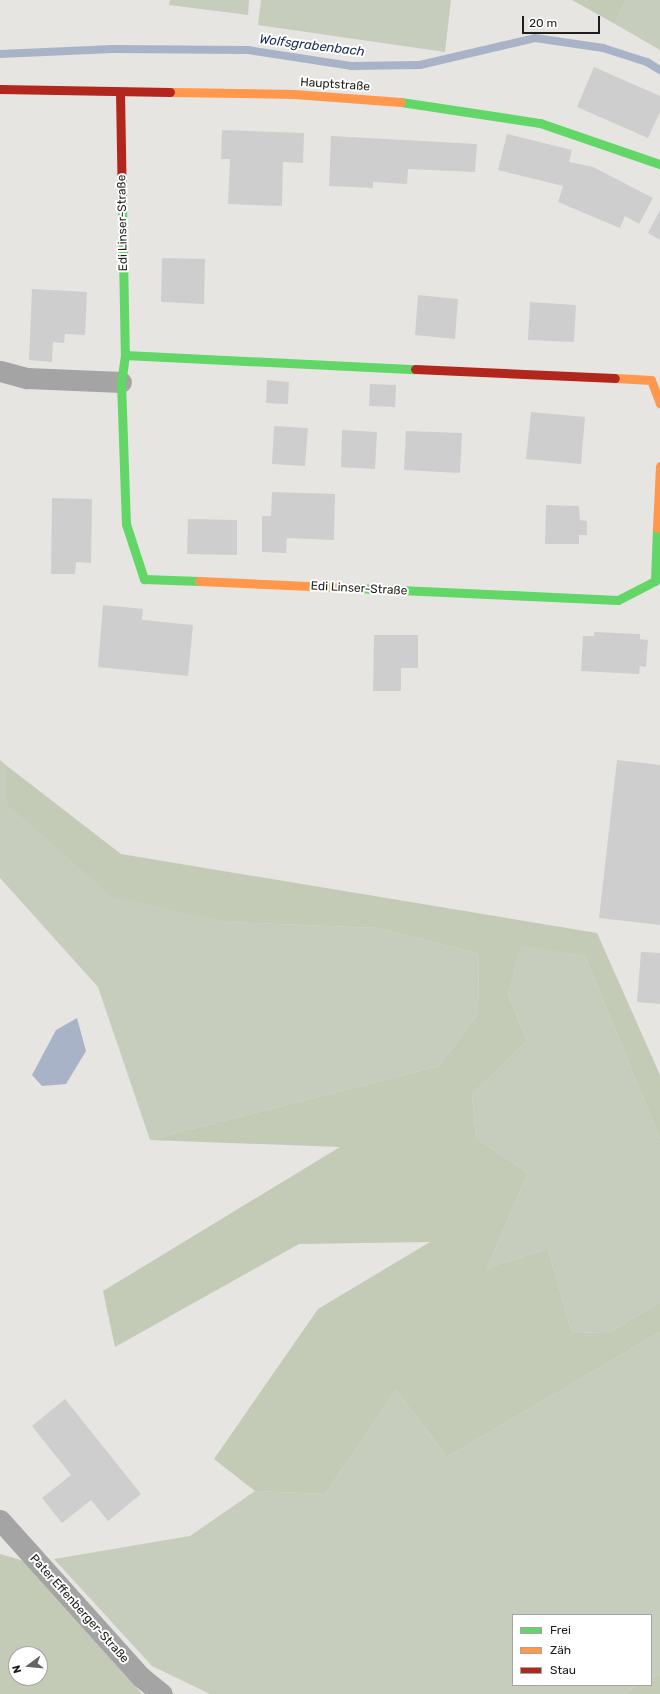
<!DOCTYPE html>
<meta charset="utf-8">
<style>
body{margin:0}
#map{position:relative;width:660px;height:1694px;overflow:hidden;background:#e6e5e2;font-family:Rubik,sans-serif}
div>[style]{position:absolute}
.green>*{inset:0;background:#c7cdbc}
.forest>*{inset:0;background:#c3cab6}
.water>*{inset:0;background:#a8b3c7}
.stream>*{height:8px;margin:-4px;padding:0 4px;transform-origin:4px;border-radius:4px;background:#a8b3c7}
.building>*{inset:0;background:#cfcece}
.street>*{height:21px;margin:-10.5px;padding:0 10.5px;transform-origin:10.5px;border-radius:10.5px;background:#a4a4a5}
.fast>*{height:9px;margin:-4.5px;padding:0 4.5px;transform-origin:4.5px;border-radius:4.5px;background:#63d668}
.slow>*{height:9px;margin:-4.5px;padding:0 4.5px;transform-origin:4.5px;border-radius:4.5px;background:#ff974d}
.jam>*{height:9px;margin:-4.5px;padding:0 4.5px;transform-origin:4.5px;border-radius:4.5px;background:#b3261e}
span{translate:-50% -50%;white-space:nowrap;text-align:center;line-height:1.15;-webkit-text-stroke:4px #fff;paint-order:stroke}
.street-label{font-size:12px;color:#1f1e1c}
.water-label{font-size:13px;color:#192d56;font-style:italic}
.legend{position:absolute;left:512px;top:1614px;width:140px;height:72px;box-sizing:border-box;background:#fff;border:1px solid #a5a5a4;margin:0;padding:5px 7px;list-style:none;font-size:12px;color:#1f1e1c}
.legend li{display:flex;align-items:center;gap:8px;height:20px}
.legend b{width:20px;border:1px solid #a5a5a4}
.north{position:absolute;left:8px;top:1646px;width:40px;height:40px;box-sizing:border-box;background:#fff;border:1px solid #a5a5a4;border-radius:50%;rotate:254deg;font-size:11px;font-weight:700;line-height:16px;text-align:center;color:#1f1e1c}
.north::after{content:'';display:block;margin:auto;width:14px;height:18px;background:#656461;clip-path:polygon(50% 0,100% 100%,50% 72%,0 100%)}
.scale{position:absolute;left:522px;top:16px;width:78px;height:18px;box-sizing:border-box;border:2px solid #1f1e1c;border-top:0;padding-left:5px;font-size:12px;line-height:14px;white-space:nowrap;color:#1f1e1c;-webkit-text-stroke:3px #fff;paint-order:stroke}
</style>
<div id="map">
<div class="green">
<div style="clip-path:polygon(170px 0,249px 0,248px 15px,169px 5px)"></div>
<div style="clip-path:polygon(261px 0,451px 0,445px 52px,258px 25px)"></div>
<div style="clip-path:polygon(626px 0,660px 0,660px 50px,615px 24px)"></div>
<div style="clip-path:polygon(0 760px,7px 766px,7px 804px,227px 922px,378px 928px,479px 954px,478px 1014px,439px 1066px,150px 1140px,98px 987px,0 878px)"></div>
<div style="clip-path:polygon(521px 944px,585px 956px,660px 1139px,660px 1302px,610px 1332px,572px 1333px,548px 1249px,487px 1268px,528px 1173px,476px 1138px,472px 1094px,527px 1041px,508px 994px)"></div>
<div style="clip-path:polygon(660px 1332px,660px 1674px,651px 1679px,651px 1615px,513px 1615px,513px 1685px,639px 1685px,623px 1694px,210px 1694px,152px 1666px,54px 1559px,190px 1536px,255px 1491px,325px 1494px,396px 1390px,447px 1457px)"></div>
</div>
<div class="forest">
<div style="clip-path:polygon(572px 0,626px 0,615px 24px)"></div>
<div style="clip-path:polygon(7px 766px,121px 854px,597px 933px,660px 1075px,660px 1139px,585px 956px,521px 945px,508px 994px,527px 1041px,472px 1094px,476px 1138px,528px 1173px,487px 1268px,548px 1249px,572px 1333px,610px 1332px,660px 1302px,660px 1332px,447px 1457px,396px 1390px,325px 1494px,255px 1491px,214px 1459px,318px 1309px,430px 1242px,299px 1244px,115px 1347px,103px 1291px,340px 1147px,150px 1140px,439px 1066px,478px 1014px,479px 954px,378px 928px,227px 922px,111px 896px,7px 804px)"></div>
<div style="clip-path:polygon(evenodd,0 1554px,31px 1563px,142px 1694px,0 1694px,0 1554px,16px 1654px,40px 1654px,40px 1678px,16px 1678px,16px 1654px)"></div>
<div style="clip-path:polygon(660px 1674px,660px 1694px,623px 1694px,639px 1685px,651px 1685px,651px 1679px)"></div>
</div>
<div class="water">
<div style="clip-path:polygon(77px 1018px,86px 1051px,66px 1084px,42px 1086px,32px 1075px,56px 1030px)"></div>
</div>
<div class="stream">
<div style="left:0;top:54px;width:113px;rotate:-2.5deg"></div>
<div style="left:113px;top:49px;width:135px;rotate:0.4deg"></div>
<div style="left:248px;top:50px;width:104px;rotate:8.8deg"></div>
<div style="left:351px;top:66px;width:69px;rotate:-0.8deg"></div>
<div style="left:420px;top:65px;width:118px;rotate:-13.2deg"></div>
<div style="left:535px;top:38px;width:69px;rotate:8.4deg"></div>
<div style="left:603px;top:48px;width:46px;rotate:17.7deg"></div>
<div style="left:647px;top:62px;width:15px;rotate:32deg"></div>
</div>
<div class="building">
<div style="clip-path:polygon(594px 67px,660px 96px,660px 112px,648px 138px,577px 107px)"></div>
<div style="clip-path:polygon(222px 130px,304px 133px,303px 163px,283px 162px,282px 206px,228px 204px,230px 159px,221px 159px)"></div>
<div style="clip-path:polygon(507px 134px,572px 150px,569px 162px,593px 167px,653px 198px,639px 224px,625px 216px,620px 228px,558px 202px,563px 186px,498px 170px)"></div>
<div style="clip-path:polygon(331px 136px,477px 144px,475px 172px,408px 169px,407px 184px,373px 182px,373px 188px,329px 186px)"></div>
<div style="clip-path:polygon(660px 210px,660px 240px,648px 233px)"></div>
<div style="clip-path:polygon(162px 258px,205px 259px,204px 304px,161px 302px)"></div>
<div style="clip-path:polygon(32px 289px,87px 292px,85px 335px,65px 334px,64px 343px,53px 342px,52px 362px,29px 360px)"></div>
<div style="clip-path:polygon(418px 295px,458px 299px,455px 339px,415px 335px)"></div>
<div style="clip-path:polygon(530px 302px,576px 305px,574px 342px,528px 340px)"></div>
<div style="clip-path:polygon(267px 380px,289px 382px,288px 404px,266px 403px)"></div>
<div style="clip-path:polygon(370px 384px,396px 385px,395px 407px,369px 406px)"></div>
<div style="clip-path:polygon(531px 412px,585px 417px,581px 464px,526px 459px)"></div>
<div style="clip-path:polygon(274px 426px,308px 428px,305px 466px,272px 464px)"></div>
<div style="clip-path:polygon(342px 430px,377px 432px,375px 469px,341px 467px)"></div>
<div style="clip-path:polygon(406px 431px,462px 433px,460px 473px,404px 470px)"></div>
<div style="clip-path:polygon(272px 492px,335px 494px,334px 540px,287px 538px,286px 553px,262px 552px,262px 516px,271px 516px)"></div>
<div style="clip-path:polygon(52px 498px,92px 499px,91px 563px,76px 562px,75px 574px,51px 574px)"></div>
<div style="clip-path:polygon(546px 505px,579px 506px,580px 520px,587px 521px,587px 535px,579px 535px,579px 544px,545px 544px)"></div>
<div style="clip-path:polygon(188px 519px,237px 520px,237px 555px,187px 554px)"></div>
<div style="clip-path:polygon(103px 605px,143px 609px,142px 620px,193px 625px,188px 676px,98px 667px)"></div>
<div style="clip-path:polygon(594px 632px,640px 634px,640px 639px,648px 640px,646px 667px,640px 666px,639px 674px,581px 671px,583px 636px,594px 636px)"></div>
<div style="clip-path:polygon(374px 635px,418px 635px,418px 668px,401px 668px,401px 691px,373px 691px)"></div>
<div style="clip-path:polygon(617px 760px,660px 765px,660px 925px,599px 918px)"></div>
<div style="clip-path:polygon(641px 952px,660px 953px,660px 1004px,637px 1002px)"></div>
<div style="clip-path:polygon(65px 1399px,141px 1494px,108px 1521px,91px 1500px,62px 1523px,42px 1498px,71px 1475px,32px 1426px)"></div>
</div>
<div class="street">
<div style="left:0;top:371px;width:28px;rotate:15deg"></div>
<div style="left:27px;top:378px;width:94px;rotate:2.4deg"></div>
<div style="left:0;top:1520px;width:211px;rotate:48.1deg"></div>
<div style="left:141px;top:1677px;width:27px;rotate:39deg"></div>
</div>
<div class="fast">
<div style="left:401px;top:102px;width:141px;rotate:8.6deg"></div>
<div style="left:540px;top:123px;width:127px;rotate:18.9deg"></div>
<div style="left:122px;top:204px;width:151px;rotate:88.9deg"></div>
<div style="left:125px;top:355px;width:27px;rotate:98deg"></div>
<div style="left:121px;top:382px;width:142px;rotate:88deg"></div>
<div style="left:126px;top:524px;width:58px;rotate:71.9deg"></div>
<div style="left:144px;top:579px;width:55px;rotate:2.1deg"></div>
<div style="left:125px;top:355px;width:290px;rotate:2.8deg"></div>
<div style="left:356px;top:588px;width:262px;rotate:2.6deg"></div>
<div style="left:618px;top:600px;width:42px;rotate:-27.2deg"></div>
<div style="left:655px;top:581px;width:53px;rotate:-87.8deg"></div>
</div>
<div class="slow">
<div style="left:170px;top:92px;width:124px;rotate:0.9deg"></div>
<div style="left:294px;top:94px;width:107px;rotate:4.3deg"></div>
<div style="left:615px;top:378px;width:36px;rotate:3deg"></div>
<div style="left:651px;top:380px;width:25px;rotate:69deg"></div>
<div style="left:657px;top:528px;width:62px;rotate:-87.2deg"></div>
<div style="left:199px;top:581px;width:157px;rotate:2.6deg"></div>
</div>
<div class="jam">
<div style="left:0;top:89px;width:170px;rotate:1deg"></div>
<div style="left:120px;top:92px;width:112px;rotate:89deg"></div>
<div style="left:415px;top:369px;width:200px;rotate:2.6deg"></div>
</div>
<div class="street-label">
<span style="left:335px;top:85px;rotate:4deg">Hauptstraße</span>
<span style="left:123px;top:223px;rotate:-91deg">Edi Linser-Straße</span>
<span style="left:359px;top:589px;rotate:3deg">Edi Linser-Straße</span>
<span style="left:79px;top:1609px;rotate:48deg">Pater Effenberger-Straße</span>
</div>
<div class="water-label">
<span style="left:312px;top:46px;rotate:7deg">Wolfsgrabenbach</span>
</div>
<ul class="legend">
<li><b style="height:5px;background:#63d668"></b>Frei</li>
<li><b style="height:5px;background:#ff974d"></b>Zäh</li>
<li><b style="height:5px;background:#b3261e"></b>Stau</li>
</ul>
<div class="north">N</div>
<div class="scale">20 m</div>
</div>
